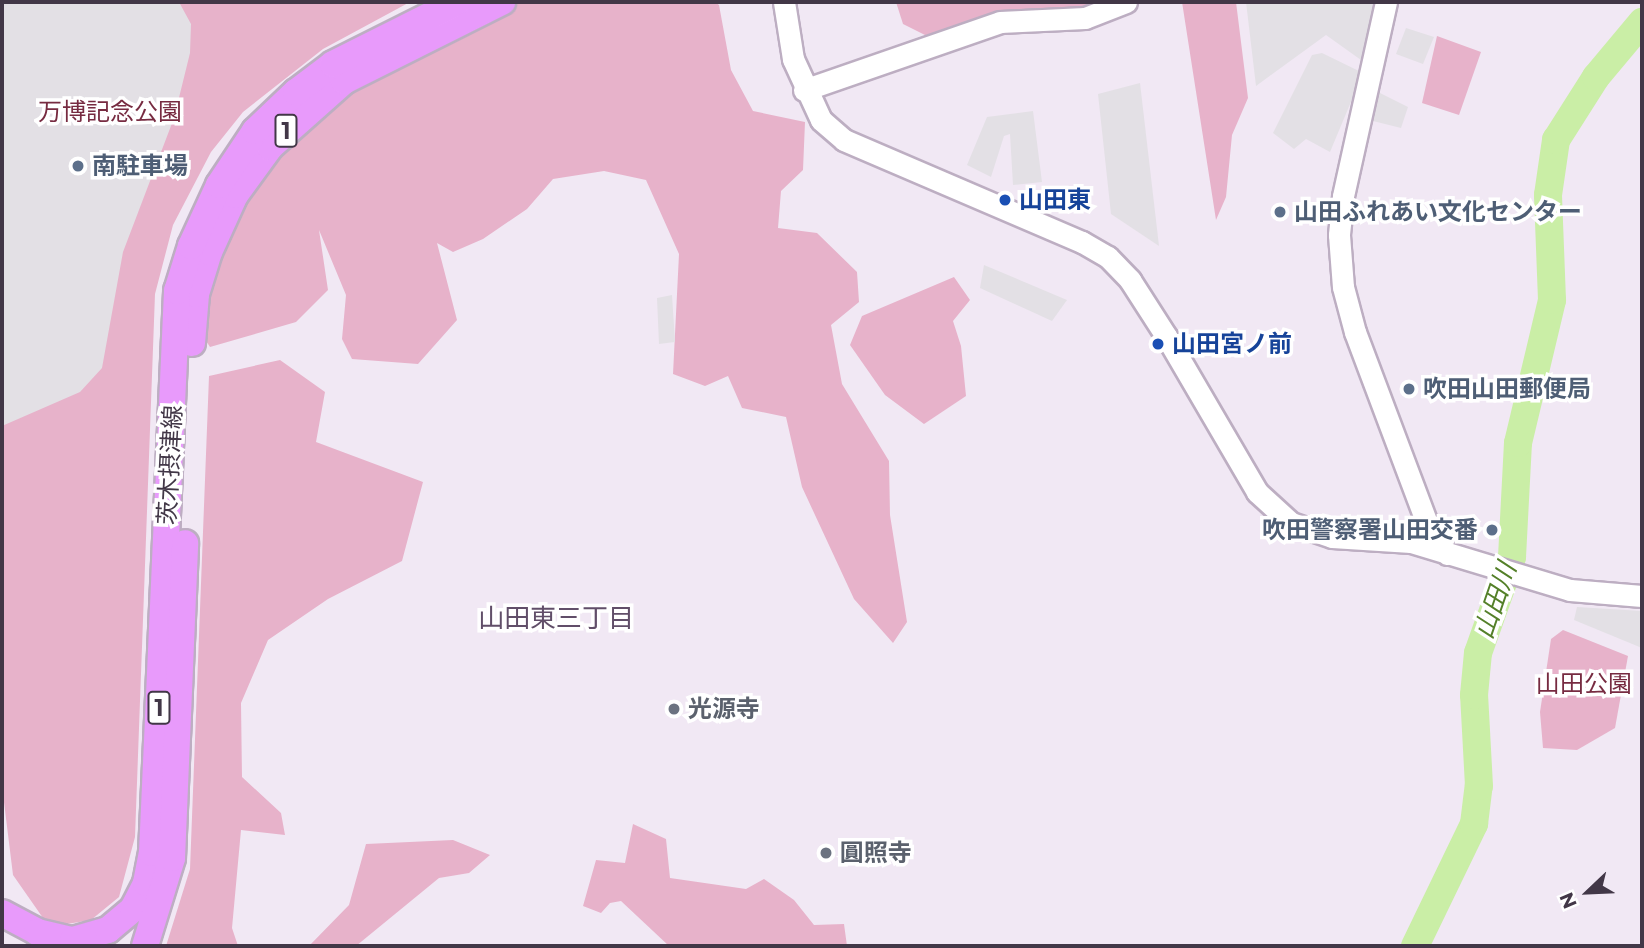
<!DOCTYPE html>
<meta charset="utf-8">
<style>
body{margin:0}
#map{position:relative;width:1644px;height:948px;overflow:hidden;background:#f1e8f4;font-family:Montserrat,"Noto Sans JP",sans-serif}
div>[style]{position:absolute}
.green>*{inset:0;background:#e7b2ca}
.parking>*{inset:0;background:#e3e0e5}
.river>*{height:28px;margin:-14px;padding:0 14px;transform-origin:14px;border-radius:14px;background:#caeea6}
.roads{filter:drop-shadow(2px 0 #bdaec2) drop-shadow(-2px 0 #bdaec2) drop-shadow(0 2px #bdaec2) drop-shadow(0 -2px #bdaec2)}
.minor>*{height:21px;margin:-10.5px;padding:0 10.5px;transform-origin:10.5px;border-radius:10.5px;background:#fff}
.major>*{height:26px;margin:-13px;padding:0 13px;transform-origin:13px;border-radius:13px;background:#e89afb}
.dots>*{width:19px;height:19px;translate:-50% -50%;box-sizing:border-box;border:4px solid #fff;border-radius:50%}
span{translate:-50% -50%;white-space:nowrap;text-align:center;line-height:1.15;-webkit-text-stroke:7px #fff;paint-order:stroke}
.shield-label span{padding:2px 5px;background:#fff;border:2px solid;border-radius:5px;-webkit-text-stroke-width:0}
.shield-label{font-size:23px;color:#423747;font-weight:700}
.park-label{font-size:24px;color:#772b41}
.service-label{font-size:24px;color:#4e5e75;font-weight:700}
.left{translate:0 -50%;text-align:left}
.right{translate:-100% -50%;text-align:right}
.transit-label{font-size:24px;color:#164399;font-weight:700}
.street-label{font-size:24px;color:#423747}
.worship-label{font-size:24px;color:#5b616d;font-weight:700}
.water-label{font-size:26px;color:#548029;font-style:italic}
.neighbourhood-label{font-size:26px;color:#614e69}
.frame{position:absolute;inset:0;border:4px solid #423747;pointer-events:none}
.north{position:absolute;left:1553px;top:857px;width:70px;height:70px;-webkit-text-stroke:5px #fff;paint-order:stroke;rotate:247deg;font-size:19px;font-weight:700;line-height:28px;text-align:center;color:#423747}
.north::after{content:'';display:block;margin:auto;width:24px;height:32px;background:#423747;clip-path:polygon(50% 0,100% 100%,50% 72%,0 100%)}
</style>
<div id="map">
<div class="green">
<div style="clip-path:polygon(2px 2px,410px 2px,323px 49px,243px 112px,211px 152px,173px 225px,155px 294px,135px 837px,119px 897px,91px 920px,67px 924px,43px 918px,13px 875px,2px 786px)"></div>
<div style="clip-path:polygon(518px 2px,715px 2px,719px 5px,731px 70px,753px 111px,805px 122px,803px 170px,781px 191px,778px 228px,817px 233px,857px 272px,859px 302px,831px 325px,842px 384px,889px 461px,890px 515px,907px 622px,893px 643px,854px 599px,802px 487px,786px 417px,742px 408px,728px 376px,705px 386px,673px 374px,679px 254px,646px 180px,604px 171px,553px 179px,527px 209px,483px 239px,453px 252px,437px 243px,457px 320px,418px 364px,352px 359px,342px 339px,346px 295px,319px 230px,328px 290px,296px 322px,210px 347px,199px 330px,224px 235px,274px 153px,344px 90px)"></div>
<div style="clip-path:polygon(896px 2px,1100px 2px,1090px 11px,929px 37px,903px 24px)"></div>
<div style="clip-path:polygon(1182px 2px,1236px 2px,1248px 98px,1232px 135px,1226px 197px,1216px 220px)"></div>
<div style="clip-path:polygon(1437px 36px,1481px 52px,1459px 115px,1422px 103px)"></div>
<div style="clip-path:polygon(954px 277px,970px 300px,953px 321px,961px 346px,966px 396px,924px 424px,885px 395px,850px 345px,862px 316px)"></div>
<div style="clip-path:polygon(280px 360px,325px 392px,316px 442px,423px 482px,402px 561px,328px 599px,268px 640px,241px 703px,242px 777px,281px 813px,285px 835px,241px 830px,232px 928px,238px 946px,166px 946px,190px 869px,209px 376px)"></div>
<div style="clip-path:polygon(1563px 630px,1628px 656px,1615px 728px,1577px 750px,1543px 748px,1540px 712px,1551px 639px)"></div>
<div style="clip-path:polygon(633px 824px,666px 839px,670px 878px,746px 889px,764px 879px,794px 900px,814px 925px,844px 924px,847px 946px,669px 946px,621px 901px,610px 903px,601px 913px,583px 906px,596px 860px,625px 863px)"></div>
<div style="clip-path:polygon(453px 840px,490px 855px,469px 873px,439px 878px,356px 946px,309px 946px,349px 905px,366px 844px)"></div>
</div>
<div class="parking">
<div style="clip-path:polygon(2px 2px,179px 2px,191px 24px,190px 53px,174px 118px,123px 252px,102px 368px,80px 392px,2px 426px)"></div>
<div style="clip-path:polygon(1246px 2px,1374px 2px,1361px 60px,1326px 35px,1256px 86px)"></div>
<div style="clip-path:polygon(1406px 28px,1434px 37px,1423px 64px,1396px 54px)"></div>
<div style="clip-path:polygon(1322px 53px,1363px 73px,1330px 152px,1306px 139px,1294px 149px,1273px 133px,1312px 55px)"></div>
<div style="clip-path:polygon(1140px 83px,1159px 246px,1111px 214px,1098px 94px)"></div>
<div style="clip-path:polygon(1374px 90px,1408px 107px,1401px 128px,1369px 120px)"></div>
<div style="clip-path:polygon(1033px 111px,1042px 182px,1013px 185px,1010px 134px,1004px 136px,991px 177px,967px 165px,987px 117px)"></div>
<div style="clip-path:polygon(984px 265px,1067px 300px,1052px 321px,980px 288px)"></div>
<div style="clip-path:polygon(672px 295px,675px 342px,659px 344px,657px 298px)"></div>
<div style="clip-path:polygon(1577px 607px,1642px 611px,1642px 648px,1574px 620px)"></div>
</div>
<div class="river">
<div style="left:1415px;top:946px;width:136px;rotate:-64.2deg"></div>
<div style="left:1474px;top:824px;width:38px;rotate:-83deg"></div>
<div style="left:1479px;top:786px;width:91px;rotate:-93.1deg"></div>
<div style="left:1474px;top:695px;width:42px;rotate:-84.6deg"></div>
<div style="left:1478px;top:653px;width:102px;rotate:-70.5deg"></div>
<div style="left:1512px;top:557px;width:114px;rotate:-87deg"></div>
<div style="left:1518px;top:443px;width:147px;rotate:-76.6deg"></div>
<div style="left:1552px;top:300px;width:105px;rotate:-92.2deg"></div>
<div style="left:1548px;top:195px;width:56px;rotate:-81.7deg"></div>
<div style="left:1556px;top:140px;width:75px;rotate:-57.6deg"></div>
<div style="left:1596px;top:77px;width:72px;rotate:-50.1deg"></div>
</div>
<div class="roads">
<div class="minor">
<div style="left:784px;top:2px;width:58px;rotate:81deg"></div>
<div style="left:793px;top:59px;width:67px;rotate:65.3deg"></div>
<div style="left:821px;top:120px;width:30px;rotate:41deg"></div>
<div style="left:844px;top:140px;width:259px;rotate:23.2deg"></div>
<div style="left:1082px;top:242px;width:30px;rotate:30deg"></div>
<div style="left:1108px;top:257px;width:32px;rotate:46deg"></div>
<div style="left:1130px;top:280px;width:67px;rotate:57.3deg"></div>
<div style="left:1166px;top:336px;width:181px;rotate:59.7deg"></div>
<div style="left:1257px;top:492px;width:46px;rotate:42.4deg"></div>
<div style="left:1291px;top:523px;width:43px;rotate:18.9deg"></div>
<div style="left:1332px;top:537px;width:79px;rotate:3.6deg"></div>
<div style="left:1411px;top:542px;width:166px;rotate:16.8deg"></div>
<div style="left:1570px;top:590px;width:72px;rotate:4.8deg"></div>
<div style="left:1386px;top:2px;width:199px;rotate:102.5deg"></div>
<div style="left:1343px;top:196px;width:39px;rotate:96deg"></div>
<div style="left:1339px;top:235px;width:52px;rotate:85.6deg"></div>
<div style="left:1343px;top:287px;width:47px;rotate:75.1deg"></div>
<div style="left:1355px;top:332px;width:214px;rotate:69.4deg"></div>
<div style="left:1430px;top:532px;width:28px;rotate:52deg"></div>
<div style="left:804px;top:90px;width:207px;rotate:-19.1deg"></div>
<div style="left:1000px;top:22px;width:85px;rotate:-2.7deg"></div>
<div style="left:1085px;top:18px;width:44px;rotate:-21.3deg"></div>
</div>
<div class="major">
<div style="left:192px;top:343px;width:49px;rotate:-85.3deg"></div>
<div style="left:196px;top:294px;width:44px;rotate:-72.8deg"></div>
<div style="left:209px;top:252px;width:63px;rotate:-65.5deg"></div>
<div style="left:235px;top:195px;width:59px;rotate:-53.9deg"></div>
<div style="left:270px;top:147px;width:99px;rotate:-41.7deg"></div>
<div style="left:344px;top:81px;width:177px;rotate:-26.6deg"></div>
<div style="left:2px;top:913px;width:40px;rotate:28deg"></div>
<div style="left:37px;top:932px;width:37px;rotate:13deg"></div>
<div style="left:73px;top:940px;width:36px;rotate:-16deg"></div>
<div style="left:108px;top:930px;width:33px;rotate:-40deg"></div>
<div style="left:133px;top:909px;width:29px;rotate:-63deg"></div>
<div style="left:146px;top:883px;width:31px;rotate:-79deg"></div>
<div style="left:152px;top:853px;width:563px;rotate:-87.45deg"></div>
<div style="left:177px;top:291px;width:47px;rotate:-72.7deg"></div>
<div style="left:191px;top:246px;width:67px;rotate:-65.3deg"></div>
<div style="left:219px;top:185px;width:65px;rotate:-56.3deg"></div>
<div style="left:255px;top:131px;width:57px;rotate:-43.6deg"></div>
<div style="left:296px;top:92px;width:46px;rotate:-37.1deg"></div>
<div style="left:333px;top:64px;width:139px;rotate:-26.6deg"></div>
<div style="left:145px;top:946px;width:92px;rotate:-72.9deg"></div>
<div style="left:172px;top:858px;width:315px;rotate:-87.6deg"></div>
</div>
</div>
<div class="dots">
<div style="left:78px;top:166px;background:#5c6f8a"></div>
<div style="left:1005px;top:200px;background:#1a4fb4"></div>
<div style="left:1280px;top:212px;background:#5c6f8a"></div>
<div style="left:1158px;top:344px;background:#1a4fb4"></div>
<div style="left:1409px;top:389px;background:#5c6f8a"></div>
<div style="left:1492px;top:530px;background:#5c6f8a"></div>
<div style="left:674px;top:709px;background:#6b7280"></div>
<div style="left:826px;top:853px;background:#6b7280"></div>
</div>
<div class="shield-label">
<span style="left:286px;top:131px">1</span>
<span style="left:159px;top:708px">1</span>
</div>
<div class="park-label">
<span style="left:110px;top:112px">万博記念公園</span>
<span style="left:1584px;top:684px">山田公園</span>
</div>
<div class="service-label">
<span class="left" style="left:92px;top:166px">南駐車場</span>
<span class="left" style="left:1294px;top:212px">山田ふれあい文化センター</span>
<span class="left" style="left:1423px;top:389px">吹田山田郵便局</span>
<span class="right" style="left:1478px;top:530px">吹田警察署山田交番</span>
</div>
<div class="transit-label">
<span class="left" style="left:1019px;top:200px">山田東</span>
<span class="left" style="left:1172px;top:344px">山田宮ノ前</span>
</div>
<div class="street-label">
<span style="left:170px;top:465px;rotate:-87deg">茨木摂津線</span>
</div>
<div class="worship-label">
<span class="left" style="left:688px;top:709px">光源寺</span>
<span class="left" style="left:840px;top:853px">圓照寺</span>
</div>
<div class="water-label">
<span style="left:1496px;top:601px;rotate:-71deg">山田川</span>
</div>
<div class="neighbourhood-label">
<span style="left:556px;top:619px">山田東三丁目</span>
</div>
<div class="frame"></div>
<div class="north">N</div>
</div>
